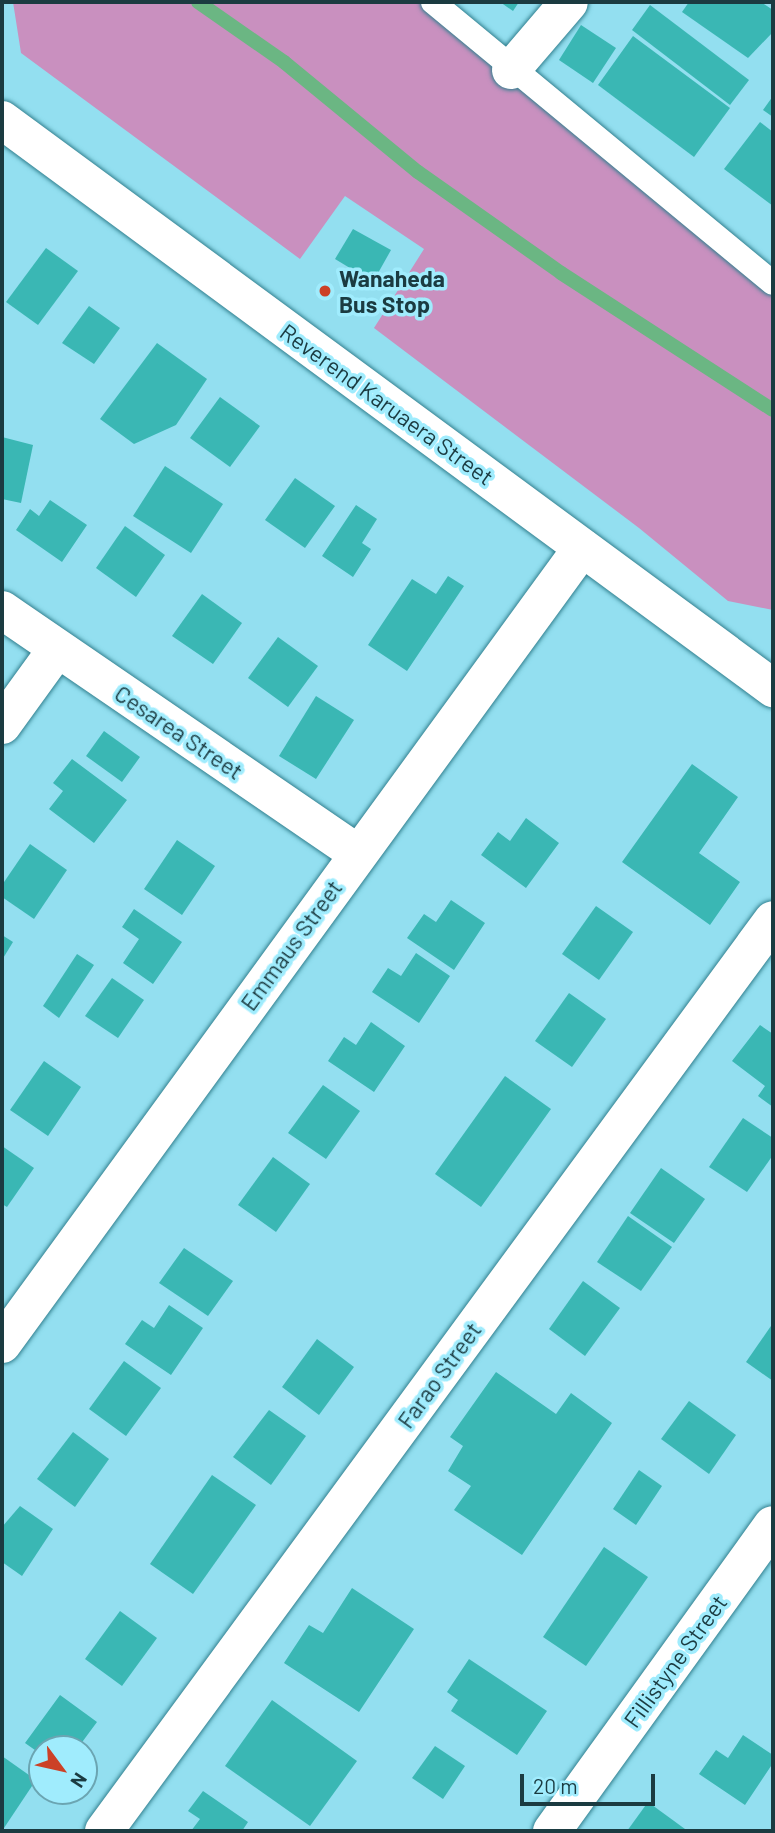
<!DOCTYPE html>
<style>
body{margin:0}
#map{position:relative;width:775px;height:1833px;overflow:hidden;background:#93dff0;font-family:Barlow,sans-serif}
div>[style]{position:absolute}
.green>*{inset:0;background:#c990bf}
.stream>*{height:14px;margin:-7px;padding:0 7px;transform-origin:7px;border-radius:7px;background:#6bb683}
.building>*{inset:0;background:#3ab7b4}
.roads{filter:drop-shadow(0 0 2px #32808f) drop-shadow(0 0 2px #32808f)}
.lane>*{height:24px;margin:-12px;padding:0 12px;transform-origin:12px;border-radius:12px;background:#fff}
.street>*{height:38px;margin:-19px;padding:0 19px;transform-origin:19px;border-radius:19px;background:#fff}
.secondary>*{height:38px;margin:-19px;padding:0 19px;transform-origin:19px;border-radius:19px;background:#fff}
.dots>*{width:19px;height:19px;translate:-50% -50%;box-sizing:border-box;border:4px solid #a0ecfd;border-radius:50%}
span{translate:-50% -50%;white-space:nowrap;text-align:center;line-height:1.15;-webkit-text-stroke:7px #a0ecfd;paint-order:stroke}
.poi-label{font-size:23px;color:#1b3b41;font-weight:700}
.left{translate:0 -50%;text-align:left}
.street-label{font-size:23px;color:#1b3b41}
.frame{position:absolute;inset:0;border:4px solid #1b3b41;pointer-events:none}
.north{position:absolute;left:28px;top:1735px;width:70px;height:70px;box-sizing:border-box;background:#a0ecfd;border:2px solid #6ba5b2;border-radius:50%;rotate:123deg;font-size:19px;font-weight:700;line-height:28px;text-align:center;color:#1b3b41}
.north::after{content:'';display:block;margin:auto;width:24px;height:32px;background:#cc4127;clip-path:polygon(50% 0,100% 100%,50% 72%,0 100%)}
.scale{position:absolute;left:520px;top:1774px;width:135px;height:32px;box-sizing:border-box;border:4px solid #1b3b41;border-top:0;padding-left:9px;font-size:21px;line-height:24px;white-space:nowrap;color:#1b3b41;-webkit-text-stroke:5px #a0ecfd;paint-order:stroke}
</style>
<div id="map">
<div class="green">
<div style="clip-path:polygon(13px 2px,422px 2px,773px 293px,773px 610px,728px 601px,639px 528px,374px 328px,424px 249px,345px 196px,300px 259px,21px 53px)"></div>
</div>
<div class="stream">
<div style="left:198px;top:2px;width:105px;rotate:34.9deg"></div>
<div style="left:284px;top:62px;width:173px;rotate:39.4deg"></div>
<div style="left:418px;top:172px;width:175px;rotate:35.2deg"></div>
<div style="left:561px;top:273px;width:252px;rotate:32.9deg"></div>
</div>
<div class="building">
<div style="clip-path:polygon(500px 2px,519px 2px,513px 11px)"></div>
<div style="clip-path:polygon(689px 2px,761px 2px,773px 10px,773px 32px,748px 58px,682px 12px)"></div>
<div style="clip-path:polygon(650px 5px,749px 80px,730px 105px,632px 30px)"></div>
<div style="clip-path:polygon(581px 25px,616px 48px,593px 83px,559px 60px)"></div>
<div style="clip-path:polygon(633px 36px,730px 108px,694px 157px,598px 85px)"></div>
<div style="clip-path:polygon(773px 96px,773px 117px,763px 110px)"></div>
<div style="clip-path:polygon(760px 122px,773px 132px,773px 206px,724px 169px)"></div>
<div style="clip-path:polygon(353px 229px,391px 250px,373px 282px,335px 259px)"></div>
<div style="clip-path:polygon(46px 248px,78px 271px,38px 325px,6px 302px)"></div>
<div style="clip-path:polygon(89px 306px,120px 328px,94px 364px,62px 343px)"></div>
<div style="clip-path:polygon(157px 343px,207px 379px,176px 425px,134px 444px,100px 419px)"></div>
<div style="clip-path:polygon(220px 397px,260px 426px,230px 467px,190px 438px)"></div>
<div style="clip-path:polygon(2px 437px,33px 445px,21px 503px,2px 499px)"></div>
<div style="clip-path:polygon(165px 466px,223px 504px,191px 553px,133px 516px)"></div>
<div style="clip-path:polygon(295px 478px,335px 506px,305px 548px,265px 520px)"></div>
<div style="clip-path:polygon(50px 500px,87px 525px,62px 562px,16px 530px,30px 509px,39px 516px)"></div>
<div style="clip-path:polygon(356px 505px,377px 519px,362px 543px,371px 549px,353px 577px,322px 556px)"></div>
<div style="clip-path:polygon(125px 526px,165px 555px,136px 597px,96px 568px)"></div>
<div style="clip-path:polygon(448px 576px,464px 586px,407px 671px,368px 645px,412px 579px,436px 594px)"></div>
<div style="clip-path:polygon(202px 594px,242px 623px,213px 664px,172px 636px)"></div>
<div style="clip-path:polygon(278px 637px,318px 666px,288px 707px,248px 678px)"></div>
<div style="clip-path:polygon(316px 696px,354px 720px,316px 779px,279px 756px)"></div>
<div style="clip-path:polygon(104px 731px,140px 757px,122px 782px,86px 756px)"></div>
<div style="clip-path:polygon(72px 759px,127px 800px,94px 843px,49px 809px,63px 791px,53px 783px)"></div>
<div style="clip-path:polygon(692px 764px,738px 797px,699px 853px,740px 882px,710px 925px,622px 862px)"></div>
<div style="clip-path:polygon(526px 818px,559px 843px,526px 888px,481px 855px,498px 832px,510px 841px)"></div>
<div style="clip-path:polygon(177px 840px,215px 866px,182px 915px,144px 889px)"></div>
<div style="clip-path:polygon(30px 844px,67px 870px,34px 919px,2px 897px,2px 885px)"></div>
<div style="clip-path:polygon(451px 900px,485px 923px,454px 970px,407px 938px,424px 914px,436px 922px)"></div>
<div style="clip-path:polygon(596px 906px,633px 932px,599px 980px,562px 954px)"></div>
<div style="clip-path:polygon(134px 909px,182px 942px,153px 984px,123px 963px,139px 939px,122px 927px)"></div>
<div style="clip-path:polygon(2px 935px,13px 942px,2px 960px)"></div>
<div style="clip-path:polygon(416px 953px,450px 976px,419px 1023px,372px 992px,388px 968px,401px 976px)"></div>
<div style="clip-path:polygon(77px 954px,94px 965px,59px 1018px,43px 1006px)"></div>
<div style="clip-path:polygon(112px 978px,144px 1000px,118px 1038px,85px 1016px)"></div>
<div style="clip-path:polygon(569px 993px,606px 1019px,572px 1067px,535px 1041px)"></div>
<div style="clip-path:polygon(371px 1022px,405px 1046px,374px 1092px,328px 1061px,344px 1037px,356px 1045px)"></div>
<div style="clip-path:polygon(760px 1025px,773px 1034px,773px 1107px,758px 1096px,765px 1086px,732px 1061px)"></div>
<div style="clip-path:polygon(44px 1061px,81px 1087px,48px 1136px,10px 1110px)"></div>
<div style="clip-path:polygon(505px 1076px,551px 1109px,481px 1207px,435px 1174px)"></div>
<div style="clip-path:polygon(323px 1085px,360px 1111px,326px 1159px,288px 1133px)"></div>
<div style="clip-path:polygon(743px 1118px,773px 1138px,773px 1155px,747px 1192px,709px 1167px)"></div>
<div style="clip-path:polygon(2px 1146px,34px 1168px,7px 1207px,2px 1204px)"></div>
<div style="clip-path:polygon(273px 1157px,310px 1184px,276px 1232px,238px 1205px)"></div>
<div style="clip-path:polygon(661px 1168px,705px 1199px,674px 1243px,630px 1213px)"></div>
<div style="clip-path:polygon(628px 1216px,672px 1247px,641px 1291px,597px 1262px)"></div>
<div style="clip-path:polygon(184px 1248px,233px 1281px,208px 1316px,159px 1283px)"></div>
<div style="clip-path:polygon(583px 1281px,620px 1308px,585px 1356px,549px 1329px)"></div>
<div style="clip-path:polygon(169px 1305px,203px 1328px,171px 1375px,125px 1344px,142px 1320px,154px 1328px)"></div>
<div style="clip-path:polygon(773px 1323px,773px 1381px,746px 1362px)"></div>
<div style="clip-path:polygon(317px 1339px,354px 1367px,319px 1415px,282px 1387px)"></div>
<div style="clip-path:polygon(124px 1361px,161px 1388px,126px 1436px,89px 1409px)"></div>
<div style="clip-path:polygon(496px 1372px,556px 1414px,571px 1393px,612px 1423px,522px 1555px,454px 1510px,471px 1486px,448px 1471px,463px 1446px,450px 1437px)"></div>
<div style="clip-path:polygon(689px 1401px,736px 1435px,709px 1474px,661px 1439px)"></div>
<div style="clip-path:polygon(269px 1410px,306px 1436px,271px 1485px,233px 1457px)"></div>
<div style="clip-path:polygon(73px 1432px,109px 1459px,75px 1507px,37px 1479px)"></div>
<div style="clip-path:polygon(639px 1470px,662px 1486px,636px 1525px,613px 1509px)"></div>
<div style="clip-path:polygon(212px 1475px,256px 1505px,193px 1594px,150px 1564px)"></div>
<div style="clip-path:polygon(20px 1506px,53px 1529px,22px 1576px,2px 1562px,2px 1527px)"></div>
<div style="clip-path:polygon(604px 1547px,648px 1577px,586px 1666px,543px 1637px)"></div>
<div style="clip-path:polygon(352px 1588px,414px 1629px,359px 1712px,284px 1663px,309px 1625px,323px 1633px)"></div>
<div style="clip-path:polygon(120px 1611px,157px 1638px,122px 1686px,85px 1659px)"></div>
<div style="clip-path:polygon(469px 1659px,547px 1711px,517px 1755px,451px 1711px,458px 1700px,447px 1692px)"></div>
<div style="clip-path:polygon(60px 1695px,97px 1722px,77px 1749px,42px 1749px,42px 1755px,25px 1743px)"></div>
<div style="clip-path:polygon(272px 1700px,357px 1761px,310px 1826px,225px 1766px)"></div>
<div style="clip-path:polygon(743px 1735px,773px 1755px,773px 1763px,745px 1805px,699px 1774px,716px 1750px,728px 1758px)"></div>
<div style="clip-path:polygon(435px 1746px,465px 1766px,443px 1799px,412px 1778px)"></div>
<div style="clip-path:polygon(2px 1756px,36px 1780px,2px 1831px)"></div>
<div style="clip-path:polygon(203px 1791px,248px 1822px,242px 1831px,191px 1831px,200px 1819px,188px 1811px)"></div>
<div style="clip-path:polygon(648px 1802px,685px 1829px,683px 1831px,627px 1831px)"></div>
</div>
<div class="roads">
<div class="lane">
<div style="left:433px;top:2px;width:441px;rotate:39.6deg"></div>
</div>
<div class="street">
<div style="left:511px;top:70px;width:89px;rotate:-49.5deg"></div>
<div style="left:2px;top:610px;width:430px;rotate:34.4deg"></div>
<div style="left:2px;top:725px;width:94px;rotate:-54.1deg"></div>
<div style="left:2px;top:1344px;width:985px;rotate:-53.92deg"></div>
<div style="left:104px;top:1831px;width:1130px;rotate:-53.71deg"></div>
<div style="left:552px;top:1831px;width:377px;rotate:-54.2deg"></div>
</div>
<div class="secondary">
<div style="left:2px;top:120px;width:958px;rotate:36.38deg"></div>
</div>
</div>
<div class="dots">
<div style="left:325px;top:291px;background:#cc4127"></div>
</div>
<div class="poi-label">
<span class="left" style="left:339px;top:291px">Wanaheda<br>Bus Stop</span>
</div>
<div class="street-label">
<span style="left:387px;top:404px;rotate:36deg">Reverend Karuaera Street</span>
<span style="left:179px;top:732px;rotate:34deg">Cesarea Street</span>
<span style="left:291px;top:945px;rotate:-54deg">Emmaus Street</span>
<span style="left:439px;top:1375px;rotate:-54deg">Farao Street</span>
<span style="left:675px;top:1661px;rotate:-54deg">Fillistyne Street</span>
</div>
<div class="frame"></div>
<div class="north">N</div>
<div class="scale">20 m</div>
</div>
